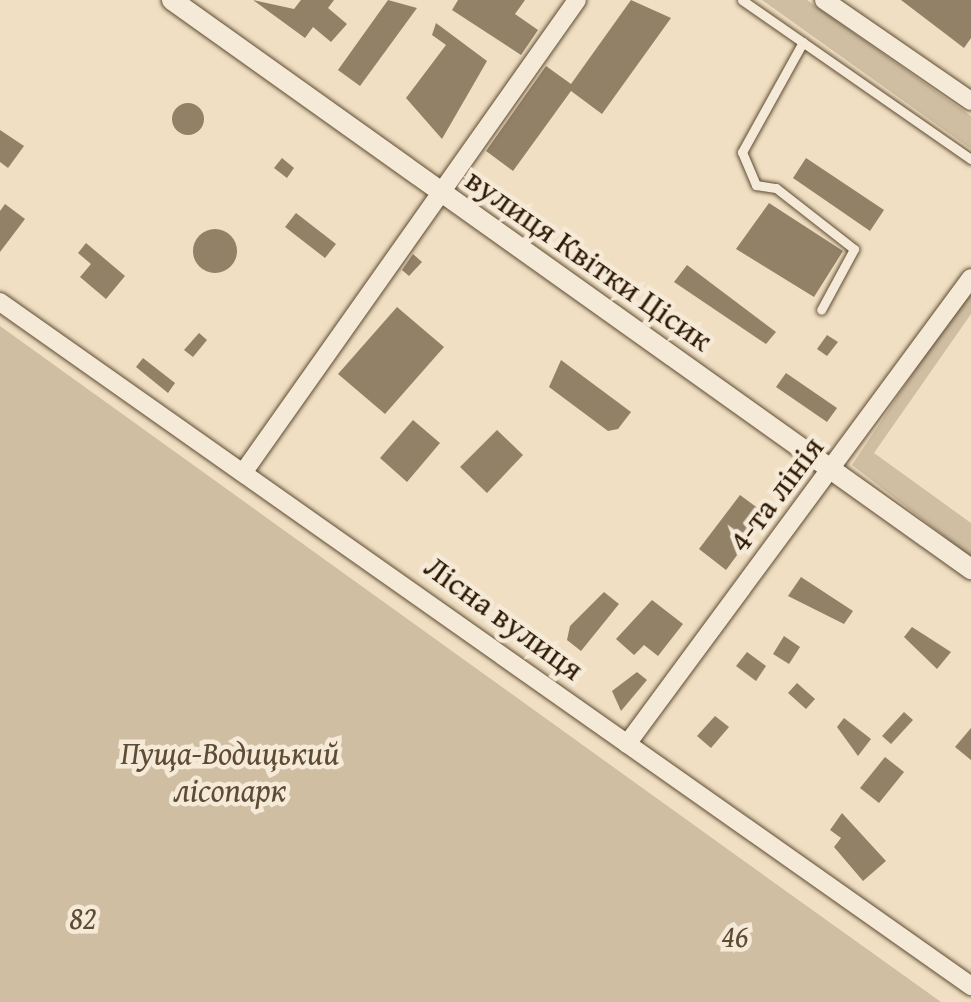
<!DOCTYPE html>
<meta charset="utf-8">
<style>
body{margin:0}
#map{position:relative;width:971px;height:1002px;overflow:hidden;background:#f0dfc2;font-family:"Gentium Book Plus",serif}
div>[style]{position:absolute}
.green>*{inset:0;background:#cfbea2}
.building>*{inset:0;background:#928067}
.round{border-radius:50%}
.roads{filter:drop-shadow(0 0 2px #5e4b34) drop-shadow(0 0 2px #5e4b34)}
.service>*{height:9px;margin:-4.5px;padding:0 4.5px;transform-origin:4.5px;border-radius:4.5px;background:#f5ead7}
.minor>*{height:18px;margin:-9px;padding:0 9px;transform-origin:9px;border-radius:9px;background:#f5ead7}
.tertiary>*{height:20px;margin:-10px;padding:0 10px;transform-origin:10px;border-radius:10px;background:#f5ead7}
span{translate:-50% -50%;white-space:nowrap;text-align:center;line-height:1.15;-webkit-text-stroke:9px #f5ead7;paint-order:stroke}
.street-label{font-size:32px;color:#2d1a05}
.park-label{font-size:32px;color:#5e4b34;font-style:italic}
</style>
<div id="map">
<div class="green">
<div style="clip-path:polygon(762px 0,807px 0,971px 116px,971px 149px)"></div>
<div style="clip-path:polygon(971px 286px,971px 314px,874px 453px,971px 523px,971px 557px,852px 465px)"></div>
<div style="clip-path:polygon(0 326px,744px 861px,941px 1002px,0 1002px)"></div>
</div>
<div class="building">
<div style="clip-path:polygon(253px 0,294px 9px,301px 0,334px 0,328px 8px,347px 24px,331px 42px,313px 27px,305px 38px)"></div>
<div style="clip-path:polygon(388px 0,417px 8px,360px 86px,338px 70px)"></div>
<div style="clip-path:polygon(458px 0,525px 0,515px 14px,538px 30px,521px 55px,452px 10px)"></div>
<div style="clip-path:polygon(631px 0,671px 18px,602px 114px,571px 91px,513px 171px,486px 151px,546px 66px,571px 84px)"></div>
<div style="clip-path:polygon(901px 0,971px 0,971px 38px,964px 48px)"></div>
<div style="clip-path:polygon(436px 23px,487px 61px,442px 139px,406px 98px,446px 45px,432px 35px)"></div>
<div class="round" style="left:172px;top:103px;width:32px;height:32px"></div>
<div style="clip-path:polygon(0 130px,24px 146px,8px 168px,0 162px)"></div>
<div style="clip-path:polygon(282px 158px,294px 168px,287px 178px,274px 168px)"></div>
<div style="clip-path:polygon(806px 158px,884px 210px,870px 231px,793px 178px)"></div>
<div style="clip-path:polygon(769px 203px,843px 251px,814px 297px,736px 249px)"></div>
<div style="clip-path:polygon(5px 204px,25px 219px,0 252px,0 211px)"></div>
<div style="clip-path:polygon(296px 213px,336px 244px,325px 258px,285px 227px)"></div>
<div class="round" style="left:193px;top:229px;width:44px;height:44px"></div>
<div style="clip-path:polygon(86px 243px,125px 276px,106px 299px,80px 277px,91px 264px,78px 253px)"></div>
<div style="clip-path:polygon(413px 254px,422px 262px,409px 276px,402px 270px)"></div>
<div style="clip-path:polygon(687px 265px,776px 332px,766px 344px,674px 282px)"></div>
<div style="clip-path:polygon(397px 307px,444px 347px,385px 414px,338px 374px)"></div>
<div style="clip-path:polygon(199px 333px,207px 340px,193px 357px,184px 350px)"></div>
<div style="clip-path:polygon(827px 335px,838px 342px,827px 356px,817px 349px)"></div>
<div style="clip-path:polygon(143px 358px,175px 383px,168px 393px,136px 367px)"></div>
<div style="clip-path:polygon(561px 360px,631px 412px,618px 429px,608px 431px,549px 387px)"></div>
<div style="clip-path:polygon(786px 373px,837px 408px,827px 422px,776px 387px)"></div>
<div style="clip-path:polygon(413px 420px,440px 443px,407px 482px,380px 458px)"></div>
<div style="clip-path:polygon(497px 430px,523px 455px,487px 493px,460px 467px)"></div>
<div style="clip-path:polygon(740px 495px,767px 515px,726px 570px,699px 549px)"></div>
<div style="clip-path:polygon(801px 577px,853px 611px,844px 624px,788px 596px)"></div>
<div style="clip-path:polygon(604px 592px,619px 604px,581px 651px,567px 640px,570px 626px)"></div>
<div style="clip-path:polygon(652px 600px,683px 624px,658px 656px,644px 645px,634px 655px,616px 639px)"></div>
<div style="clip-path:polygon(912px 627px,951px 652px,937px 669px,904px 637px)"></div>
<div style="clip-path:polygon(784px 636px,800px 647px,789px 664px,773px 654px)"></div>
<div style="clip-path:polygon(747px 652px,766px 666px,756px 681px,736px 666px)"></div>
<div style="clip-path:polygon(637px 672px,647px 680px,621px 711px,612px 691px)"></div>
<div style="clip-path:polygon(797px 683px,815px 699px,806px 709px,788px 693px)"></div>
<div style="clip-path:polygon(904px 712px,913px 720px,891px 744px,882px 736px)"></div>
<div style="clip-path:polygon(715px 716px,729px 727px,711px 748px,697px 736px)"></div>
<div style="clip-path:polygon(844px 718px,871px 739px,858px 756px,837px 727px)"></div>
<div style="clip-path:polygon(971px 728px,971px 760px,955px 747px)"></div>
<div style="clip-path:polygon(885px 757px,904px 772px,879px 803px,860px 788px)"></div>
<div style="clip-path:polygon(842px 813px,886px 861px,863px 881px,834px 847px,841px 838px,830px 830px)"></div>
</div>
<div class="roads">
<div class="service">
<div style="left:742px;top:0;width:279px;rotate:34.8deg"></div>
<div style="left:803px;top:42px;width:126px;rotate:119deg"></div>
<div style="left:742px;top:152px;width:36px;rotate:67deg"></div>
<div style="left:756px;top:185px;width:20px;rotate:9deg"></div>
<div style="left:776px;top:188px;width:99px;rotate:38deg"></div>
<div style="left:854px;top:249px;width:69px;rotate:118.4deg"></div>
</div>
<div class="minor">
<div style="left:824px;top:0;width:178px;rotate:34.5deg"></div>
<div style="left:0;top:302px;width:1188px;rotate:35.16deg"></div>
<div style="left:245px;top:470px;width:575px;rotate:-54.76deg"></div>
<div style="left:627px;top:744px;width:579px;rotate:-53.57deg"></div>
</div>
<div class="tertiary">
<div style="left:172px;top:0;width:981px;rotate:35.46deg"></div>
</div>
</div>
<div class="street-label">
<span style="left:589px;top:260px;rotate:35deg">вулиця Квітки Цісик</span>
<span style="left:776px;top:494px;rotate:-53deg">4-та лінія</span>
<span style="left:504px;top:618px;rotate:36deg">Лісна вулиця</span>
</div>
<div class="park-label">
<span style="left:230px;top:772px">Пуща-Водицький<br>лісопарк</span>
<span style="left:83px;top:918px">82</span>
<span style="left:735px;top:936px">46</span>
</div>
</div>
